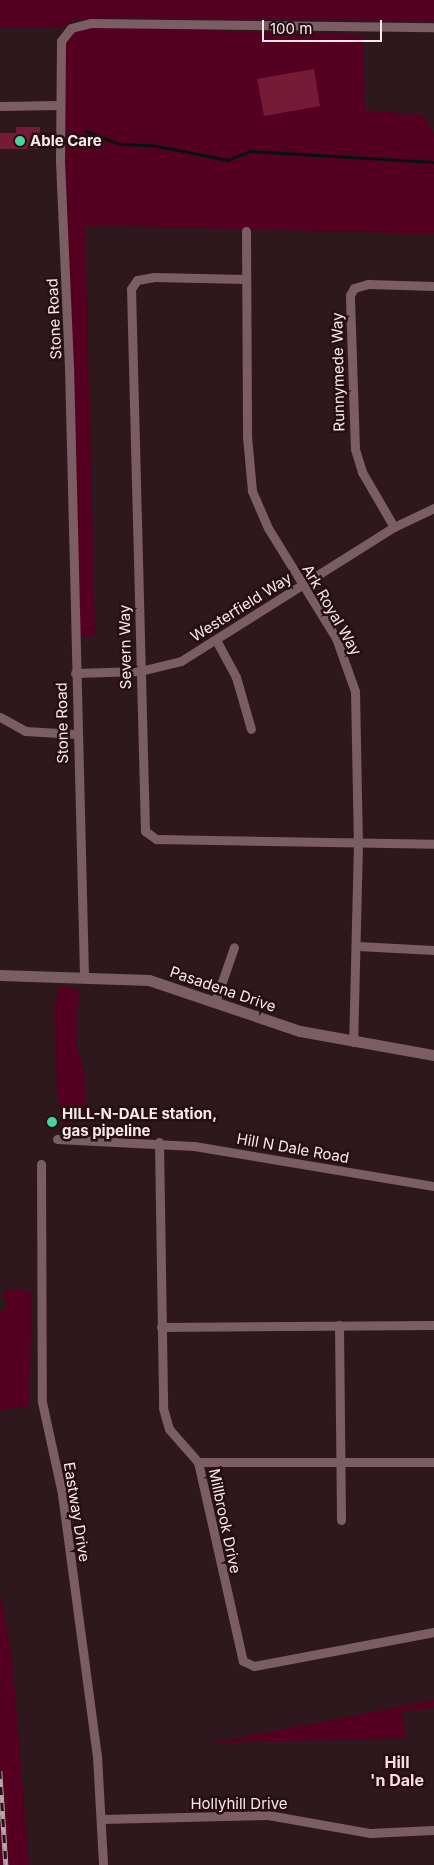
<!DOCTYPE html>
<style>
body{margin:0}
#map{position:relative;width:434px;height:1865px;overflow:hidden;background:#2f181d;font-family:Inter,sans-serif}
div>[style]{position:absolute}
.green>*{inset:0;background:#560021}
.stream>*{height:2.5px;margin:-1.25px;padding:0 1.25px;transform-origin:1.25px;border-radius:1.25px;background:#06140d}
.building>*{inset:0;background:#761b37}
.minor>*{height:9px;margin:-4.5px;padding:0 4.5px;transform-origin:4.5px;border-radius:4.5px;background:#7a5e63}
.tertiary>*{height:11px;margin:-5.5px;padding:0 5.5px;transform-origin:5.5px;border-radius:5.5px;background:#7a5e63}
.rail>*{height:4.5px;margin-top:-2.25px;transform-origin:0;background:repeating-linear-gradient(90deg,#250f14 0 8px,#b9a7aa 0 16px);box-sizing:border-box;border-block:1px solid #b9a7aa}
.dots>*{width:14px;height:14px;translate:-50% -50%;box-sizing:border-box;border:2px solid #250f14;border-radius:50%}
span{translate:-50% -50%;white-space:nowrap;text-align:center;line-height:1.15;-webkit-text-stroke:5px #250f14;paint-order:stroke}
.poi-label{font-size:15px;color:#f9e9eb;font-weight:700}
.left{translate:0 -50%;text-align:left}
.street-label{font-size:15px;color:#f9e9eb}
.neighbourhood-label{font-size:16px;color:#fcdbe0;font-weight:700}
.scale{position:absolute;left:262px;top:20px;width:120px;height:22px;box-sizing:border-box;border:2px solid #f9e9eb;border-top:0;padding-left:6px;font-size:15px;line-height:18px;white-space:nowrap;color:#f9e9eb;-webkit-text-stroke:4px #250f14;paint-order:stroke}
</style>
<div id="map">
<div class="green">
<div style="clip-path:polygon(0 0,434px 0,434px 21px,116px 18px,74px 20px,59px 28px,0 27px)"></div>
<div style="clip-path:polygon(76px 26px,363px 35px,365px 110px,424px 115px,434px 133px,434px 234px,85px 225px,95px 635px,74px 637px,63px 225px,64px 35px)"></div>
<div style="clip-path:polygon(58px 986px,79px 990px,76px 1045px,84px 1071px,86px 1111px,81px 1120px,67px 1123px,62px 1123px,57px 1087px,54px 1013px)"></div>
<div style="clip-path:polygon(18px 1289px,32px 1293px,29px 1406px,0 1410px,0 1311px,7px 1309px,3px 1291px)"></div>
<div style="clip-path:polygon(0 1594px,12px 1658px,29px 1865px,0 1865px)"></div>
<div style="clip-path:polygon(434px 1700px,434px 1708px,401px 1711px,406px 1738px,213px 1743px)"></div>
</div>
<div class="stream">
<div style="left:86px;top:131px;width:36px;rotate:21deg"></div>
<div style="left:120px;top:144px;width:32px;rotate:2deg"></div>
<div style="left:152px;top:145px;width:77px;rotate:11.2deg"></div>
<div style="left:228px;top:160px;width:24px;rotate:-22deg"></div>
<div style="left:250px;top:151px;width:184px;rotate:3.4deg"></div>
</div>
<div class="building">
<div style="clip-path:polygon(314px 69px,320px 106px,264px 116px,257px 79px)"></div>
<div style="clip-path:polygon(16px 127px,40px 127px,40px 149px,0 149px,0 133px,16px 133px)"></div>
</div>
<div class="minor">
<div style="left:0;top:106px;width:59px;rotate:-1deg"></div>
<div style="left:246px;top:231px;width:205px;rotate:89.7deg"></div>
<div style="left:247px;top:436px;width:55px;rotate:84.8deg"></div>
<div style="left:252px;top:491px;width:40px;rotate:66.6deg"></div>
<div style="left:268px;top:528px;width:129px;rotate:58.3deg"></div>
<div style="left:336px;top:638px;width:56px;rotate:70.3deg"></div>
<div style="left:355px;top:691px;width:152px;rotate:88.9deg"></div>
<div style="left:358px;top:843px;width:199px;rotate:91.4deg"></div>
<div style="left:245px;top:279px;width:91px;rotate:-178.7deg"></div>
<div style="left:154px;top:277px;width:17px;rotate:170deg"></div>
<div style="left:137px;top:280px;width:11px;rotate:124deg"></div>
<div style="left:131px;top:289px;width:542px;rotate:88.52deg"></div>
<div style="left:145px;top:831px;width:14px;rotate:36deg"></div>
<div style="left:156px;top:839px;width:278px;rotate:1deg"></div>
<div style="left:394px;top:527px;width:64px;rotate:-120.2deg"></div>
<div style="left:362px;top:472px;width:24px;rotate:-107deg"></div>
<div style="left:355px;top:449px;width:154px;rotate:-91.9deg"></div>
<div style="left:350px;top:295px;width:8px;rotate:-60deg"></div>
<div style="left:354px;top:288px;width:15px;rotate:-16deg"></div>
<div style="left:368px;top:284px;width:66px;rotate:1.7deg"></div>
<div style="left:216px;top:640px;width:42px;rotate:61.6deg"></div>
<div style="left:236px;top:677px;width:54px;rotate:73.9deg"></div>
<div style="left:75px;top:673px;width:65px;rotate:-1.8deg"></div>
<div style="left:140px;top:671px;width:42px;rotate:-13.7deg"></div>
<div style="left:181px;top:661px;width:252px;rotate:-32.2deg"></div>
<div style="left:394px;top:527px;width:44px;rotate:-25.4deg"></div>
<div style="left:0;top:717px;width:29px;rotate:29deg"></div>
<div style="left:25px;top:731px;width:51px;rotate:3.4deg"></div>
<div style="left:357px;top:946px;width:77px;rotate:3deg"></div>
<div style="left:84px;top:975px;width:608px;rotate:-91.41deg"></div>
<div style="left:69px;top:367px;width:207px;rotate:-92.5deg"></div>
<div style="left:60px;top:160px;width:119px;rotate:-89.5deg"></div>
<div style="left:61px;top:41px;width:16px;rotate:-52deg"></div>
<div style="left:71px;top:28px;width:21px;rotate:-14deg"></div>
<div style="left:91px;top:23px;width:343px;rotate:0.7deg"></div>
<div style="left:215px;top:1002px;width:58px;rotate:-70.9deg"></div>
<div style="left:57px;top:1139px;width:137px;rotate:2.9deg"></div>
<div style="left:194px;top:1146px;width:243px;rotate:9.5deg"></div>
<div style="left:159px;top:1142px;width:266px;rotate:89.1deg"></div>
<div style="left:163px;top:1408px;width:22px;rotate:74deg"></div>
<div style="left:169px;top:1429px;width:44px;rotate:48.7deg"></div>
<div style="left:198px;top:1462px;width:204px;rotate:77.3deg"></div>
<div style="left:243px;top:1661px;width:12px;rotate:24deg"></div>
<div style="left:254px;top:1666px;width:183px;rotate:-10.7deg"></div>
<div style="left:41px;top:1164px;width:238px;rotate:89.8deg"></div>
<div style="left:42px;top:1402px;width:94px;rotate:77.7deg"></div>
<div style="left:62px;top:1494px;width:264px;rotate:82.4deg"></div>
<div style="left:97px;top:1756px;width:109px;rotate:86.8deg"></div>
<div style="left:339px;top:1325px;width:195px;rotate:89.4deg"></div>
<div style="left:161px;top:1327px;width:273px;rotate:-0.4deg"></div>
<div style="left:198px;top:1462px;width:236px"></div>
<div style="left:102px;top:1819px;width:166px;rotate:-1.4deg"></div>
<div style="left:268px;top:1815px;width:104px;rotate:10deg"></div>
<div style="left:370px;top:1833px;width:64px;rotate:-2.7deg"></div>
</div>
<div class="tertiary">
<div style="left:0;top:975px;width:149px;rotate:1.9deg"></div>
<div style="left:149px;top:980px;width:159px;rotate:18.7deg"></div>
<div style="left:300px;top:1031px;width:136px;rotate:10.2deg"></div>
</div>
<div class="rail">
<div style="left:0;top:1771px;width:94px;rotate:86.3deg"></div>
</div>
<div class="dots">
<div style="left:20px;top:141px;background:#4ad49c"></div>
<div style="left:52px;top:1122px;background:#4ad49c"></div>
</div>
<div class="poi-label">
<span class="left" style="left:30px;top:141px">Able Care</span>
<span class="left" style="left:62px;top:1122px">HILL-N-DALE station,<br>gas pipeline</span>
</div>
<div class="street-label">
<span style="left:54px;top:319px;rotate:-93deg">Stone Road</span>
<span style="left:338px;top:372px;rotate:-91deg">Runnymede Way</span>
<span style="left:241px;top:607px;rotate:-32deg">Westerfield Way</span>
<span style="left:332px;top:610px;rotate:60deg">Ark Royal Way</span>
<span style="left:125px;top:647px;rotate:-91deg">Severn Way</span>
<span style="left:62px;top:723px;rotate:-91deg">Stone Road</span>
<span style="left:223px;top:989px;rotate:19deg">Pasadena Drive</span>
<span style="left:293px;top:1148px;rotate:10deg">Hill N Dale Road</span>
<span style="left:77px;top:1512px;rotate:81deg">Eastway Drive</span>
<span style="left:225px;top:1521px;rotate:78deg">Millbrook Drive</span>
<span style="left:239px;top:1804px">Hollyhill Drive</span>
</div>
<div class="neighbourhood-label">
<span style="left:397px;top:1771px">Hill<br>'n Dale</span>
</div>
<div class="scale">100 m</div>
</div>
